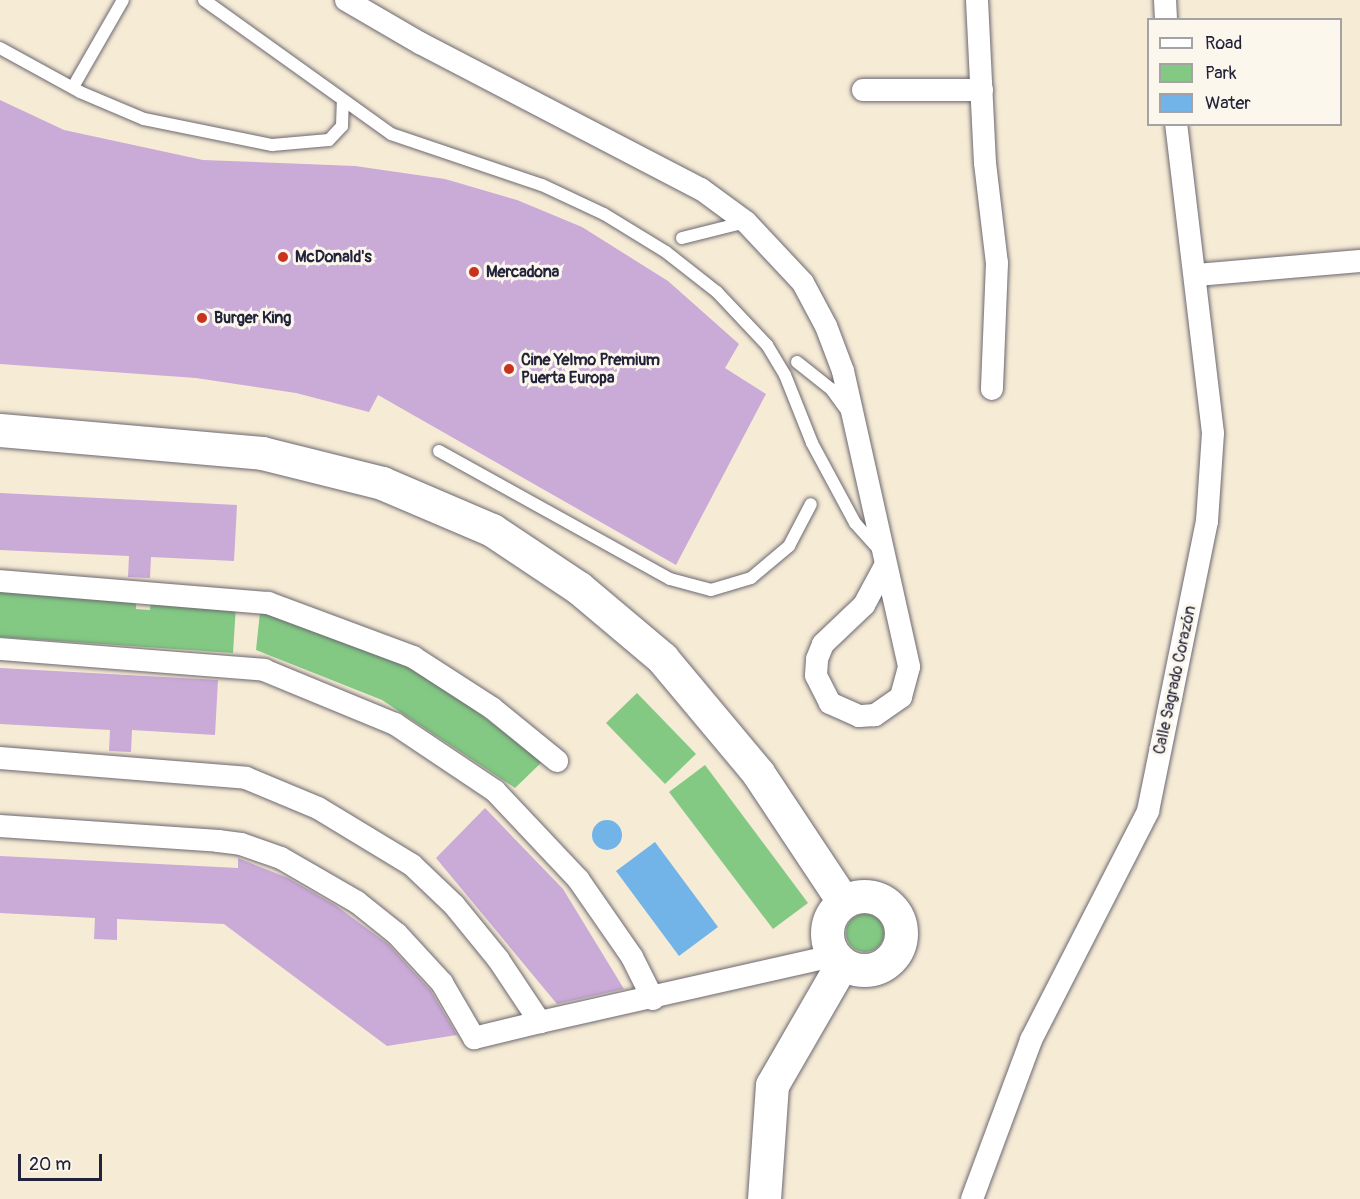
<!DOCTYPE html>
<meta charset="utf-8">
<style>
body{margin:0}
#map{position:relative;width:1360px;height:1199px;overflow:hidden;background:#f6ebd5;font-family:Pangolin,sans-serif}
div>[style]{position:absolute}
.green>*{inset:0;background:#83c984}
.round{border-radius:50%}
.water>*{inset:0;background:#72b4e7}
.building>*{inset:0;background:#caaad7}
.roads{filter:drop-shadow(0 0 2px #6c6871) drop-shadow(0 0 2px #6c6871)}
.lane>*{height:12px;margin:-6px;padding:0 6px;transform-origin:6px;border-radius:6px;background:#fff}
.street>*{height:22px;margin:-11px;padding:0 11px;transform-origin:11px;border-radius:11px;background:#fff}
.secondary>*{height:33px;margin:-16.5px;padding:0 16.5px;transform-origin:16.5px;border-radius:16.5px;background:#fff}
.secondary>.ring{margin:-16.5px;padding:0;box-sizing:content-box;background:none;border:33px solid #fff;border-radius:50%}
.dots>*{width:16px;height:16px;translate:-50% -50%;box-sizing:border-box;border:3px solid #fbf7ec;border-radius:50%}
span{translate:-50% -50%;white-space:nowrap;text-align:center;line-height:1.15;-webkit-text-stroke:6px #fbf7ec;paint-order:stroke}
.poi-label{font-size:16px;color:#22223b;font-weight:700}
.left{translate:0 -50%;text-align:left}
.street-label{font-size:16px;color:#22223b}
.legend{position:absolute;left:1147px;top:18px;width:195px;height:108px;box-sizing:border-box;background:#fbf7ec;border:2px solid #a4a2a5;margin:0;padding:8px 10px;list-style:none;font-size:18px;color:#22223b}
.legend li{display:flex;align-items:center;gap:12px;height:30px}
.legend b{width:30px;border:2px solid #a4a2a5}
.scale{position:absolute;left:18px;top:1154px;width:84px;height:27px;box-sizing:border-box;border:3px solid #22223b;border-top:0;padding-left:8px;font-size:18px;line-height:21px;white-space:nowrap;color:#22223b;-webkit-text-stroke:4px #fbf7ec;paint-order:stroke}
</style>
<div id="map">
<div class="green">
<div style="clip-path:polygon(0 589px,136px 599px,136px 609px,150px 610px,151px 599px,236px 605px,233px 653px,0 637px)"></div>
<div style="clip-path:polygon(260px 612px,406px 659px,543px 761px,515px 788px,382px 700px,256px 650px)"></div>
<div style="clip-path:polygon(637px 693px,696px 754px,665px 784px,606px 723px)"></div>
<div style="clip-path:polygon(705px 765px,808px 903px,773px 929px,669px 792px)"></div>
<div class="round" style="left:846px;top:914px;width:38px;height:38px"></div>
</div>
<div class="water">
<div class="round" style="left:592px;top:820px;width:30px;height:30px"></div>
<div style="clip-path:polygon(655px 842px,718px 927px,679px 956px,616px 871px)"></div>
</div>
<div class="building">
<div style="clip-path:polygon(0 100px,64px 130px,203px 160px,355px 166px,445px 179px,517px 200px,582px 227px,668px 281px,739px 344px,725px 368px,766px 394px,676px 565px,378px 395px,369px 412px,296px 393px,196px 378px,0 364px)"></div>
<div style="clip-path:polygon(0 493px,237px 505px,234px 561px,151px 557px,150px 578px,128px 577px,129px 556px,0 550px)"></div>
<div style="clip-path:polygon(0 668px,218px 680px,215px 735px,132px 730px,131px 752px,109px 751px,110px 730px,0 724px)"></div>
<div style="clip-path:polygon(485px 808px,563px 889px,624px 989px,557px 1004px,436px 858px)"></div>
<div style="clip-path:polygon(0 856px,238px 868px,238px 858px,288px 878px,335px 905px,388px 944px,431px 991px,457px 1035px,387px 1046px,224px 924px,117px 919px,117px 940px,94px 939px,95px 918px,0 913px)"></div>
</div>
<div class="roads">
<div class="lane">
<div style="left:204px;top:0;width:230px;rotate:35.6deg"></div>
<div style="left:391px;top:134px;width:159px;rotate:18.7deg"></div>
<div style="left:542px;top:185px;width:68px;rotate:25.1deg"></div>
<div style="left:604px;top:214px;width:73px;rotate:31.5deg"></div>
<div style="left:666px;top:252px;width:65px;rotate:38.1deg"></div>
<div style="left:717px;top:292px;width:73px;rotate:46.7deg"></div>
<div style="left:767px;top:345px;width:35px;rotate:59deg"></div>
<div style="left:785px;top:375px;width:73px;rotate:68.3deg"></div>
<div style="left:812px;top:443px;width:91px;rotate:61.7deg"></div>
<div style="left:855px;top:523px;width:38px;rotate:48deg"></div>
<div style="left:0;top:48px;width:91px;rotate:28.8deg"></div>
<div style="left:80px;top:92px;width:69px;rotate:22.9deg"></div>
<div style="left:144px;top:119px;width:131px;rotate:11.5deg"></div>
<div style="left:272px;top:145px;width:57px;rotate:-5deg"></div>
<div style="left:329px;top:140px;width:19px;rotate:-47deg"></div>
<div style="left:342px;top:126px;width:23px;rotate:-88deg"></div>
<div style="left:73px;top:87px;width:100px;rotate:-60.1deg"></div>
<div style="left:682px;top:238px;width:66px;rotate:-14deg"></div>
<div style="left:797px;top:362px;width:43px;rotate:38.5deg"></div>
<div style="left:831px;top:389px;width:27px;rotate:54deg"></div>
<div style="left:439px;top:451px;width:264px;rotate:29deg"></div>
<div style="left:670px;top:579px;width:42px;rotate:15deg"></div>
<div style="left:711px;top:590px;width:42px;rotate:-16.7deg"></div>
<div style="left:751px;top:578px;width:50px;rotate:-40.1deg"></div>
<div style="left:789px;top:546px;width:47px;rotate:-62.4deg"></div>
</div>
<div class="street">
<div style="left:346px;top:0;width:86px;rotate:30.2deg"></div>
<div style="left:420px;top:43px;width:317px;rotate:27.5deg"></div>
<div style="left:701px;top:189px;width:56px;rotate:36.3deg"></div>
<div style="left:746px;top:222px;width:83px;rotate:46.9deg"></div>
<div style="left:803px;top:283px;width:49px;rotate:61.9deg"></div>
<div style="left:826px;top:326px;width:48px;rotate:69.3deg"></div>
<div style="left:843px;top:371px;width:303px;rotate:77.4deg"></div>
<div style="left:909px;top:667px;width:31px;rotate:105deg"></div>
<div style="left:901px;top:697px;width:32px;rotate:145deg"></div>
<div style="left:875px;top:715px;width:16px;rotate:176deg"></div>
<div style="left:859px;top:716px;width:32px;rotate:-156deg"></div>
<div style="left:830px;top:703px;width:31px;rotate:-117deg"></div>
<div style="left:816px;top:675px;width:16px;rotate:-86deg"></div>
<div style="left:817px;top:659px;width:16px;rotate:-68deg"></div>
<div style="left:823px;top:644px;width:57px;rotate:-43.6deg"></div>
<div style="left:864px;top:605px;width:44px;rotate:-61.7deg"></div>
<div style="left:977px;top:0;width:163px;rotate:87.2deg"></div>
<div style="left:985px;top:163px;width:101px;rotate:83.2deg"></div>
<div style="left:997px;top:263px;width:126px;rotate:92.3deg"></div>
<div style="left:1165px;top:0;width:20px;rotate:87deg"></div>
<div style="left:863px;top:90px;width:119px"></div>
<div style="left:1196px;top:275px;width:165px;rotate:-4.9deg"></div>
<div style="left:0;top:581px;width:269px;rotate:4.7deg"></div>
<div style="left:268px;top:603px;width:155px;rotate:20.4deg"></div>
<div style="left:413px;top:657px;width:94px;rotate:32.8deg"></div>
<div style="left:492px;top:708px;width:84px;rotate:39.2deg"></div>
<div style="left:0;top:649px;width:265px;rotate:4.5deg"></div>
<div style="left:264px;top:670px;width:142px;rotate:22.4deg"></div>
<div style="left:395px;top:724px;width:120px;rotate:33.8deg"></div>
<div style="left:495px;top:791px;width:121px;rotate:46.7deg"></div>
<div style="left:578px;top:879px;width:95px;rotate:55.3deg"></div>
<div style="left:632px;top:957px;width:47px;rotate:63.4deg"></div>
<div style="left:0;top:758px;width:247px;rotate:4.6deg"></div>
<div style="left:246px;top:778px;width:78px;rotate:22.6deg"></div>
<div style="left:318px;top:808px;width:110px;rotate:31.2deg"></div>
<div style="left:412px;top:865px;width:58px;rotate:43.6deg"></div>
<div style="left:454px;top:905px;width:70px;rotate:50.8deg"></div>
<div style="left:498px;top:959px;width:76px;rotate:56.3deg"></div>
<div style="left:540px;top:1022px;width:300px;rotate:-12.7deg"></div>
<div style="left:0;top:826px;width:219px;rotate:3.9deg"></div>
<div style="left:218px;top:841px;width:23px;rotate:7deg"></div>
<div style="left:241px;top:844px;width:42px;rotate:19.3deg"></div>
<div style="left:281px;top:858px;width:88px;rotate:30.1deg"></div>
<div style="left:357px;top:902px;width:51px;rotate:38.7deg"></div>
<div style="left:397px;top:934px;width:67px;rotate:47.4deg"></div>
<div style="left:442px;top:983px;width:64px;rotate:59.8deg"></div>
<div style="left:474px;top:1038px;width:68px;rotate:-13.6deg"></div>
<div style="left:972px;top:1199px;width:170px;rotate:-69.6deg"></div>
<div style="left:1031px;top:1040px;width:257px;rotate:-62.9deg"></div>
<div style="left:1148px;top:811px;width:296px;rotate:-78.5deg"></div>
<div style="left:1207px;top:521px;width:88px;rotate:-86.1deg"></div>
<div style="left:1213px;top:433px;width:311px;rotate:-96.8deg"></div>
</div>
<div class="secondary">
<div style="left:0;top:430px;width:263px;rotate:5deg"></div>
<div style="left:262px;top:453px;width:124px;rotate:14deg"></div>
<div style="left:382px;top:483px;width:120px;rotate:23.1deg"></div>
<div style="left:492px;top:530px;width:105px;rotate:33.7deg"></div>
<div style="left:579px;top:588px;width:109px;rotate:40.1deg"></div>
<div style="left:662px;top:658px;width:150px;rotate:50.1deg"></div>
<div style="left:758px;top:773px;width:154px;rotate:56.4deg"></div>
<div class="ring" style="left:827px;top:896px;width:41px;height:41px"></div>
<div style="left:764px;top:1199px;width:114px;rotate:-86deg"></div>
<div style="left:772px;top:1085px;width:140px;rotate:-60deg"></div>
</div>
</div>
<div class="dots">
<div style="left:283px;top:257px;background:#c8321e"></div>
<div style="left:474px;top:272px;background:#c8321e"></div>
<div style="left:202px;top:318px;background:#c8321e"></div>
<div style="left:509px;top:369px;background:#c8321e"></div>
</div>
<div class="poi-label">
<span class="left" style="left:295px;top:257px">McDonald's</span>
<span class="left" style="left:486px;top:272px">Mercadona</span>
<span class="left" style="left:214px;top:318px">Burger King</span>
<span class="left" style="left:521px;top:369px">Cine Yelmo Premium<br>Puerta Europa</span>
</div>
<div class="street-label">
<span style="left:1175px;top:680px;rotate:-78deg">Calle Sagrado Corazón</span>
</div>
<ul class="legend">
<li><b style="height:8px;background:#fff"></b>Road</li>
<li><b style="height:16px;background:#83c984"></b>Park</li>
<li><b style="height:16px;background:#72b4e7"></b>Water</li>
</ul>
<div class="scale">20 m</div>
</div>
